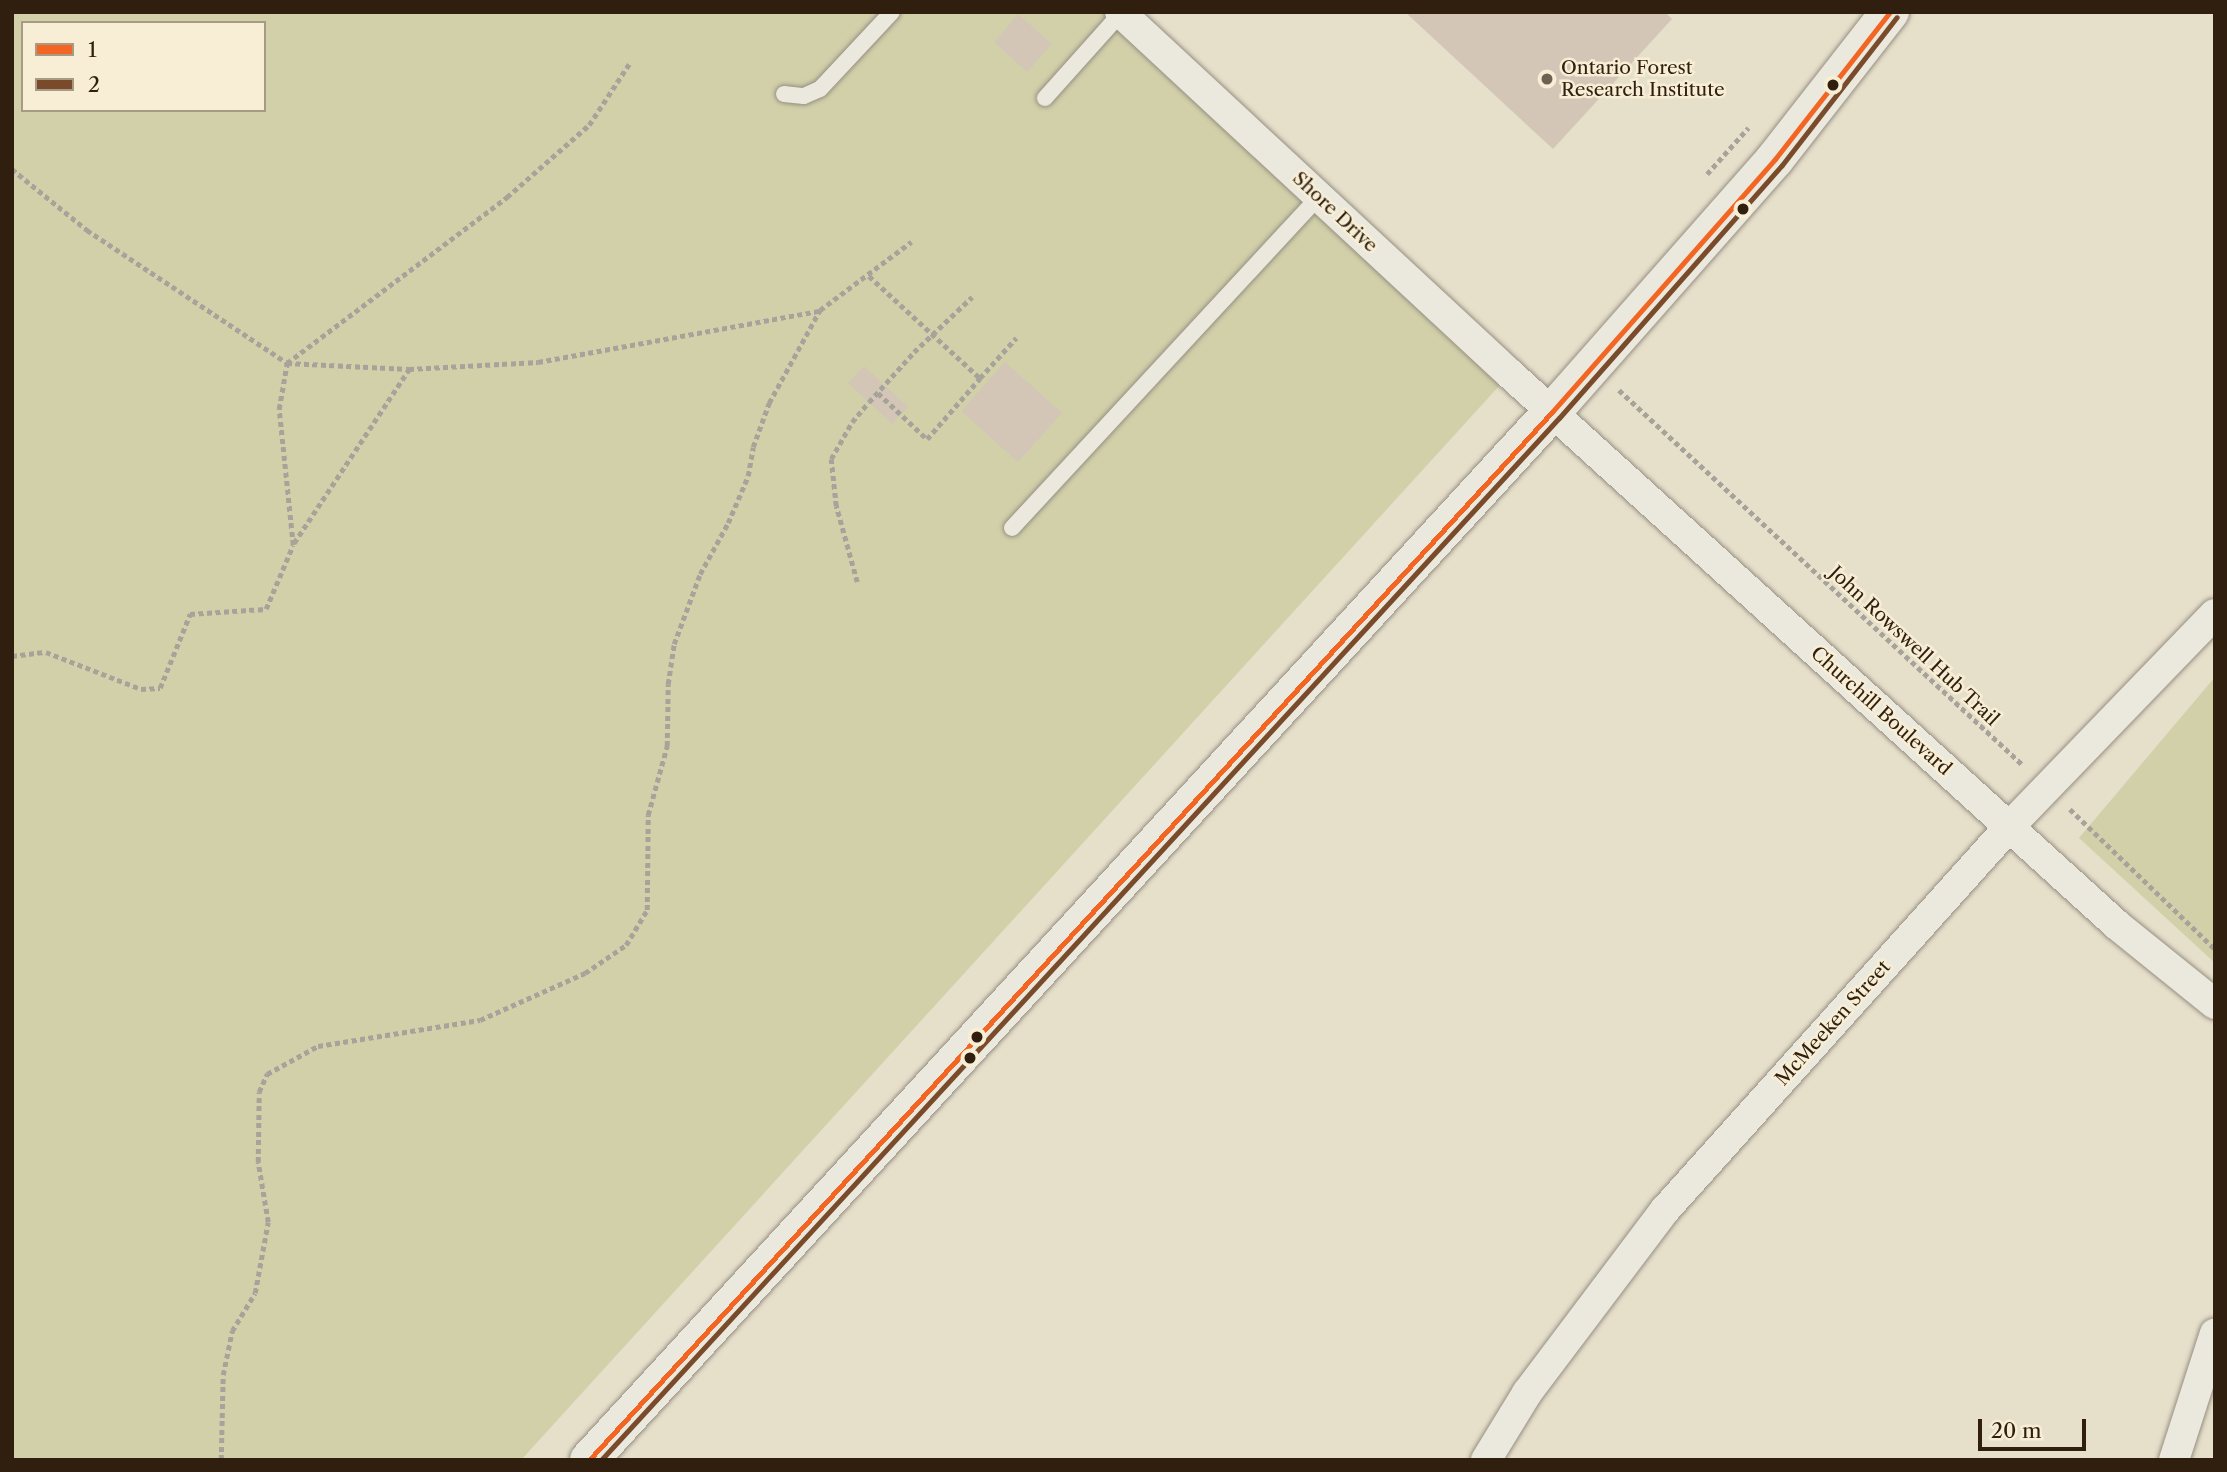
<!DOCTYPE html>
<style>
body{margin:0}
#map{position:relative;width:2227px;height:1472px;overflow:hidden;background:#e6dfca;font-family:"Libre Caslon Text",serif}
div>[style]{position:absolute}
.green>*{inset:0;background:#d1d0a9}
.building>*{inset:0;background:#d3c6b7}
.path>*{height:4.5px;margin-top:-2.25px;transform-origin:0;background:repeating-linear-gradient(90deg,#a7a39a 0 5px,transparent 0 8.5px)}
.roads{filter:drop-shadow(0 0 2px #968f82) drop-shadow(0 0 2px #968f82)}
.service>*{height:16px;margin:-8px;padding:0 8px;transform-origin:8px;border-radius:8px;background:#ebe8dd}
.minor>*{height:30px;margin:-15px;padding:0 15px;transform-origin:15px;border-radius:15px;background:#ebe8dd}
.secondary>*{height:38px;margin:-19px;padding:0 19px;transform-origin:19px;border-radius:19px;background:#ebe8dd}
.bus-1>*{height:5px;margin:-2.5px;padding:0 2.5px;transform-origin:2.5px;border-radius:2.5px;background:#f26522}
.bus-2>*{height:5px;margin:-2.5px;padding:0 2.5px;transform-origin:2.5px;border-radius:2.5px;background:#7a4b2a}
.dots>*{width:19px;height:19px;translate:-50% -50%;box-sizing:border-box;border:4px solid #f7eed5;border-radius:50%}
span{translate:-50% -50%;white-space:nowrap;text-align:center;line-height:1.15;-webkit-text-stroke:5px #f7eed5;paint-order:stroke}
.poi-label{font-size:19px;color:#301f0f}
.left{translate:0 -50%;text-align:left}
.street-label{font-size:19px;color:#301f0f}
.frame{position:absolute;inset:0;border:14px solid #301f0f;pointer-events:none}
.legend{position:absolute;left:21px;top:21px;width:245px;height:91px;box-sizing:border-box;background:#f7eed5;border:2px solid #a79b86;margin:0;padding:9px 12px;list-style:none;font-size:21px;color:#301f0f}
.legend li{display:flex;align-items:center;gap:14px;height:35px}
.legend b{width:35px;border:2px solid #a79b86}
.scale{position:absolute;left:1978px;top:1419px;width:108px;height:32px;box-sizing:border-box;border:4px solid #301f0f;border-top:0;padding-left:9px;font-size:21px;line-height:24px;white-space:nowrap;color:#301f0f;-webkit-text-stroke:5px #f7eed5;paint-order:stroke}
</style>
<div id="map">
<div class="green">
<div style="clip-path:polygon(evenodd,12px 12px,1120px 12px,1510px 374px,521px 1460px,12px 1460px,12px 12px,23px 23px,264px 23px,264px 110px,23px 110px,23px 23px)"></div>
<div style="clip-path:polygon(2215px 677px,2215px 963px,2079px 838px)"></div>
</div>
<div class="building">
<div style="clip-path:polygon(1405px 12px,1665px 12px,1672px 19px,1553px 149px)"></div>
<div style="clip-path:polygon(1018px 14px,1052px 44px,1027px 72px,994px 42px)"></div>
<div style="clip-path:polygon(1005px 362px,1062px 413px,1018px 462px,961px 411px)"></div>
<div style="clip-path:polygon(864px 366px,908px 407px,892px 424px,848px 383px)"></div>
</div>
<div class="path">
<div style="left:12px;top:169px;width:97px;rotate:39.1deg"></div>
<div style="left:87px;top:230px;width:240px;rotate:33.6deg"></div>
<div style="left:287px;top:363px;width:122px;rotate:2.8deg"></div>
<div style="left:409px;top:369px;width:129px;rotate:-3.1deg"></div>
<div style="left:538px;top:362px;width:286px;rotate:-10.3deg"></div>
<div style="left:1707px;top:174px;width:62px;rotate:-48.3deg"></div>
<div style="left:869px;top:276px;width:151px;rotate:42.6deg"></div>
<div style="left:980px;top:378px;width:54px;rotate:-48deg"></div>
<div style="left:1619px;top:390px;width:551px;rotate:42.87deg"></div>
<div style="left:878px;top:393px;width:67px;rotate:43.2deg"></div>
<div style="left:927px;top:439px;width:81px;rotate:-49deg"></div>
<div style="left:294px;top:543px;width:209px;rotate:-56.5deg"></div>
<div style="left:857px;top:582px;width:79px;rotate:-105.4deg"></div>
<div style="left:836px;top:506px;width:47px;rotate:-96.1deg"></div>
<div style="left:831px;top:459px;width:43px;rotate:-60.4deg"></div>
<div style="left:852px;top:422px;width:26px;rotate:-50deg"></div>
<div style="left:869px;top:402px;width:67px;rotate:-48deg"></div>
<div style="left:914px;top:352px;width:80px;rotate:-43.5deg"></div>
<div style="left:12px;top:656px;width:34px;rotate:-7deg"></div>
<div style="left:46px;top:652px;width:102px;rotate:21.3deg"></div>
<div style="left:141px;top:689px;width:19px;rotate:-3deg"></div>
<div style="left:160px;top:688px;width:80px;rotate:-67.9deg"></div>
<div style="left:190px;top:614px;width:76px;rotate:-3.8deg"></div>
<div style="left:266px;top:609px;width:69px;rotate:-67.1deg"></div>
<div style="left:293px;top:545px;width:137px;rotate:-95.9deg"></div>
<div style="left:279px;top:409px;width:47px;rotate:-80.1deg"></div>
<div style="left:287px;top:363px;width:276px;rotate:-37deg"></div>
<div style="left:507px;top:197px;width:109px;rotate:-41.3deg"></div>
<div style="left:589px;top:125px;width:73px;rotate:-56.7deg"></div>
<div style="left:2070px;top:809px;width:202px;rotate:44deg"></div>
<div style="left:221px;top:1460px;width:85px;rotate:-88.7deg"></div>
<div style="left:223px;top:1375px;width:45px;rotate:-78.4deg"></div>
<div style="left:232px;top:1331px;width:44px;rotate:-58.8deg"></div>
<div style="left:255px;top:1293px;width:72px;rotate:-79.6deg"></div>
<div style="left:268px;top:1222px;width:61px;rotate:-99.5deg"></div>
<div style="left:258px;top:1162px;width:70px;rotate:-89.2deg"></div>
<div style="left:259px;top:1092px;width:20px;rotate:-66deg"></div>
<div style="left:267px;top:1074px;width:58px;rotate:-28.8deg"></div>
<div style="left:318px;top:1046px;width:164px;rotate:-9.1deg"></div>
<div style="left:480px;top:1020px;width:115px;rotate:-24.1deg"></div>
<div style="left:585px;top:973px;width:50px;rotate:-34.3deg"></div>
<div style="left:626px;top:945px;width:41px;rotate:-59deg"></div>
<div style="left:647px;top:910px;width:95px;rotate:-89.4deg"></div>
<div style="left:648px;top:815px;width:72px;rotate:-74.6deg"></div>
<div style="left:667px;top:746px;width:62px;rotate:-89.1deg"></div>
<div style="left:668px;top:684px;width:40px;rotate:-81.5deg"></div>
<div style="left:674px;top:644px;width:75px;rotate:-69.6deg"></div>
<div style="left:700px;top:574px;width:58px;rotate:-61.2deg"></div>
<div style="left:728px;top:523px;width:51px;rotate:-66.9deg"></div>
<div style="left:748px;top:476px;width:29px;rotate:-80deg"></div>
<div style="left:753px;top:447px;width:47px;rotate:-70deg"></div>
<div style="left:769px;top:403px;width:106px;rotate:-61.3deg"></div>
<div style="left:820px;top:310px;width:114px;rotate:-36.8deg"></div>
</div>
<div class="roads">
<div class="service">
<div style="left:784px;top:94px;width:20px;rotate:6deg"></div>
<div style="left:804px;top:96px;width:17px;rotate:-24deg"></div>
<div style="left:820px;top:89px;width:105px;rotate:-46.9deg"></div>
<div style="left:1045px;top:98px;width:114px;rotate:-48.2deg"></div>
<div style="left:1012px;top:528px;width:451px;rotate:-47.2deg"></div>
</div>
<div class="minor">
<div style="left:1120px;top:12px;width:532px;rotate:42.87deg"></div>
<div style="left:1510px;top:374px;width:820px;rotate:42.23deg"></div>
<div style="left:2117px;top:925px;width:126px;rotate:38.9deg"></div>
<div style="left:1486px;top:1460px;width:79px;rotate:-58.5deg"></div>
<div style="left:1527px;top:1393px;width:229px;rotate:-53deg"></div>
<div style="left:1665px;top:1210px;width:515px;rotate:-48.07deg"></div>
<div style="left:2009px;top:827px;width:296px;rotate:-46deg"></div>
<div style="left:2174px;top:1460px;width:133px;rotate:-72.1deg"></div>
</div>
<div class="secondary">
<div style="left:589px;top:1460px;width:1423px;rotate:-47.42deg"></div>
<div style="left:1552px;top:412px;width:337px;rotate:-48.6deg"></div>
<div style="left:1775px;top:159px;width:187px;rotate:-52deg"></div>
</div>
</div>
<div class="bus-1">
<div style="left:589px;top:1460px;width:1423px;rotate:-47.42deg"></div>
<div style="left:1552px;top:412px;width:337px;rotate:-48.6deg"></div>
<div style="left:1775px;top:159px;width:187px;rotate:-52deg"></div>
</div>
<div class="bus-2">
<div style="left:601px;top:1460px;width:1415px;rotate:-47.41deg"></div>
<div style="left:1559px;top:418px;width:337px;rotate:-48.6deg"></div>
<div style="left:1782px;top:165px;width:187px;rotate:-52.2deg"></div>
</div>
<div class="dots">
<div style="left:1547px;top:79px;background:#706250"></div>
<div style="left:1833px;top:85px;background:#301f0f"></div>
<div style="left:1743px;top:209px;background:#301f0f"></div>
<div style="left:977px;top:1037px;background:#301f0f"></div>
<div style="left:970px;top:1058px;background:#301f0f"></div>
</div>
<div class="poi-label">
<span class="left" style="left:1561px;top:79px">Ontario Forest<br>Research Institute</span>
</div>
<div class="street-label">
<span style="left:1335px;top:212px;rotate:43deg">Shore Drive</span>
<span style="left:1914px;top:646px;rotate:43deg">John Rowswell Hub Trail</span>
<span style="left:1881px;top:711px;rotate:42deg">Churchill Boulevard</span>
<span style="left:1833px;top:1023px;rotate:-48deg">McMeeken Street</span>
</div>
<div class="frame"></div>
<ul class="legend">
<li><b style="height:9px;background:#f26522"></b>1</li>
<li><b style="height:9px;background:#7a4b2a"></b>2</li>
</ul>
<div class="scale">20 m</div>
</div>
